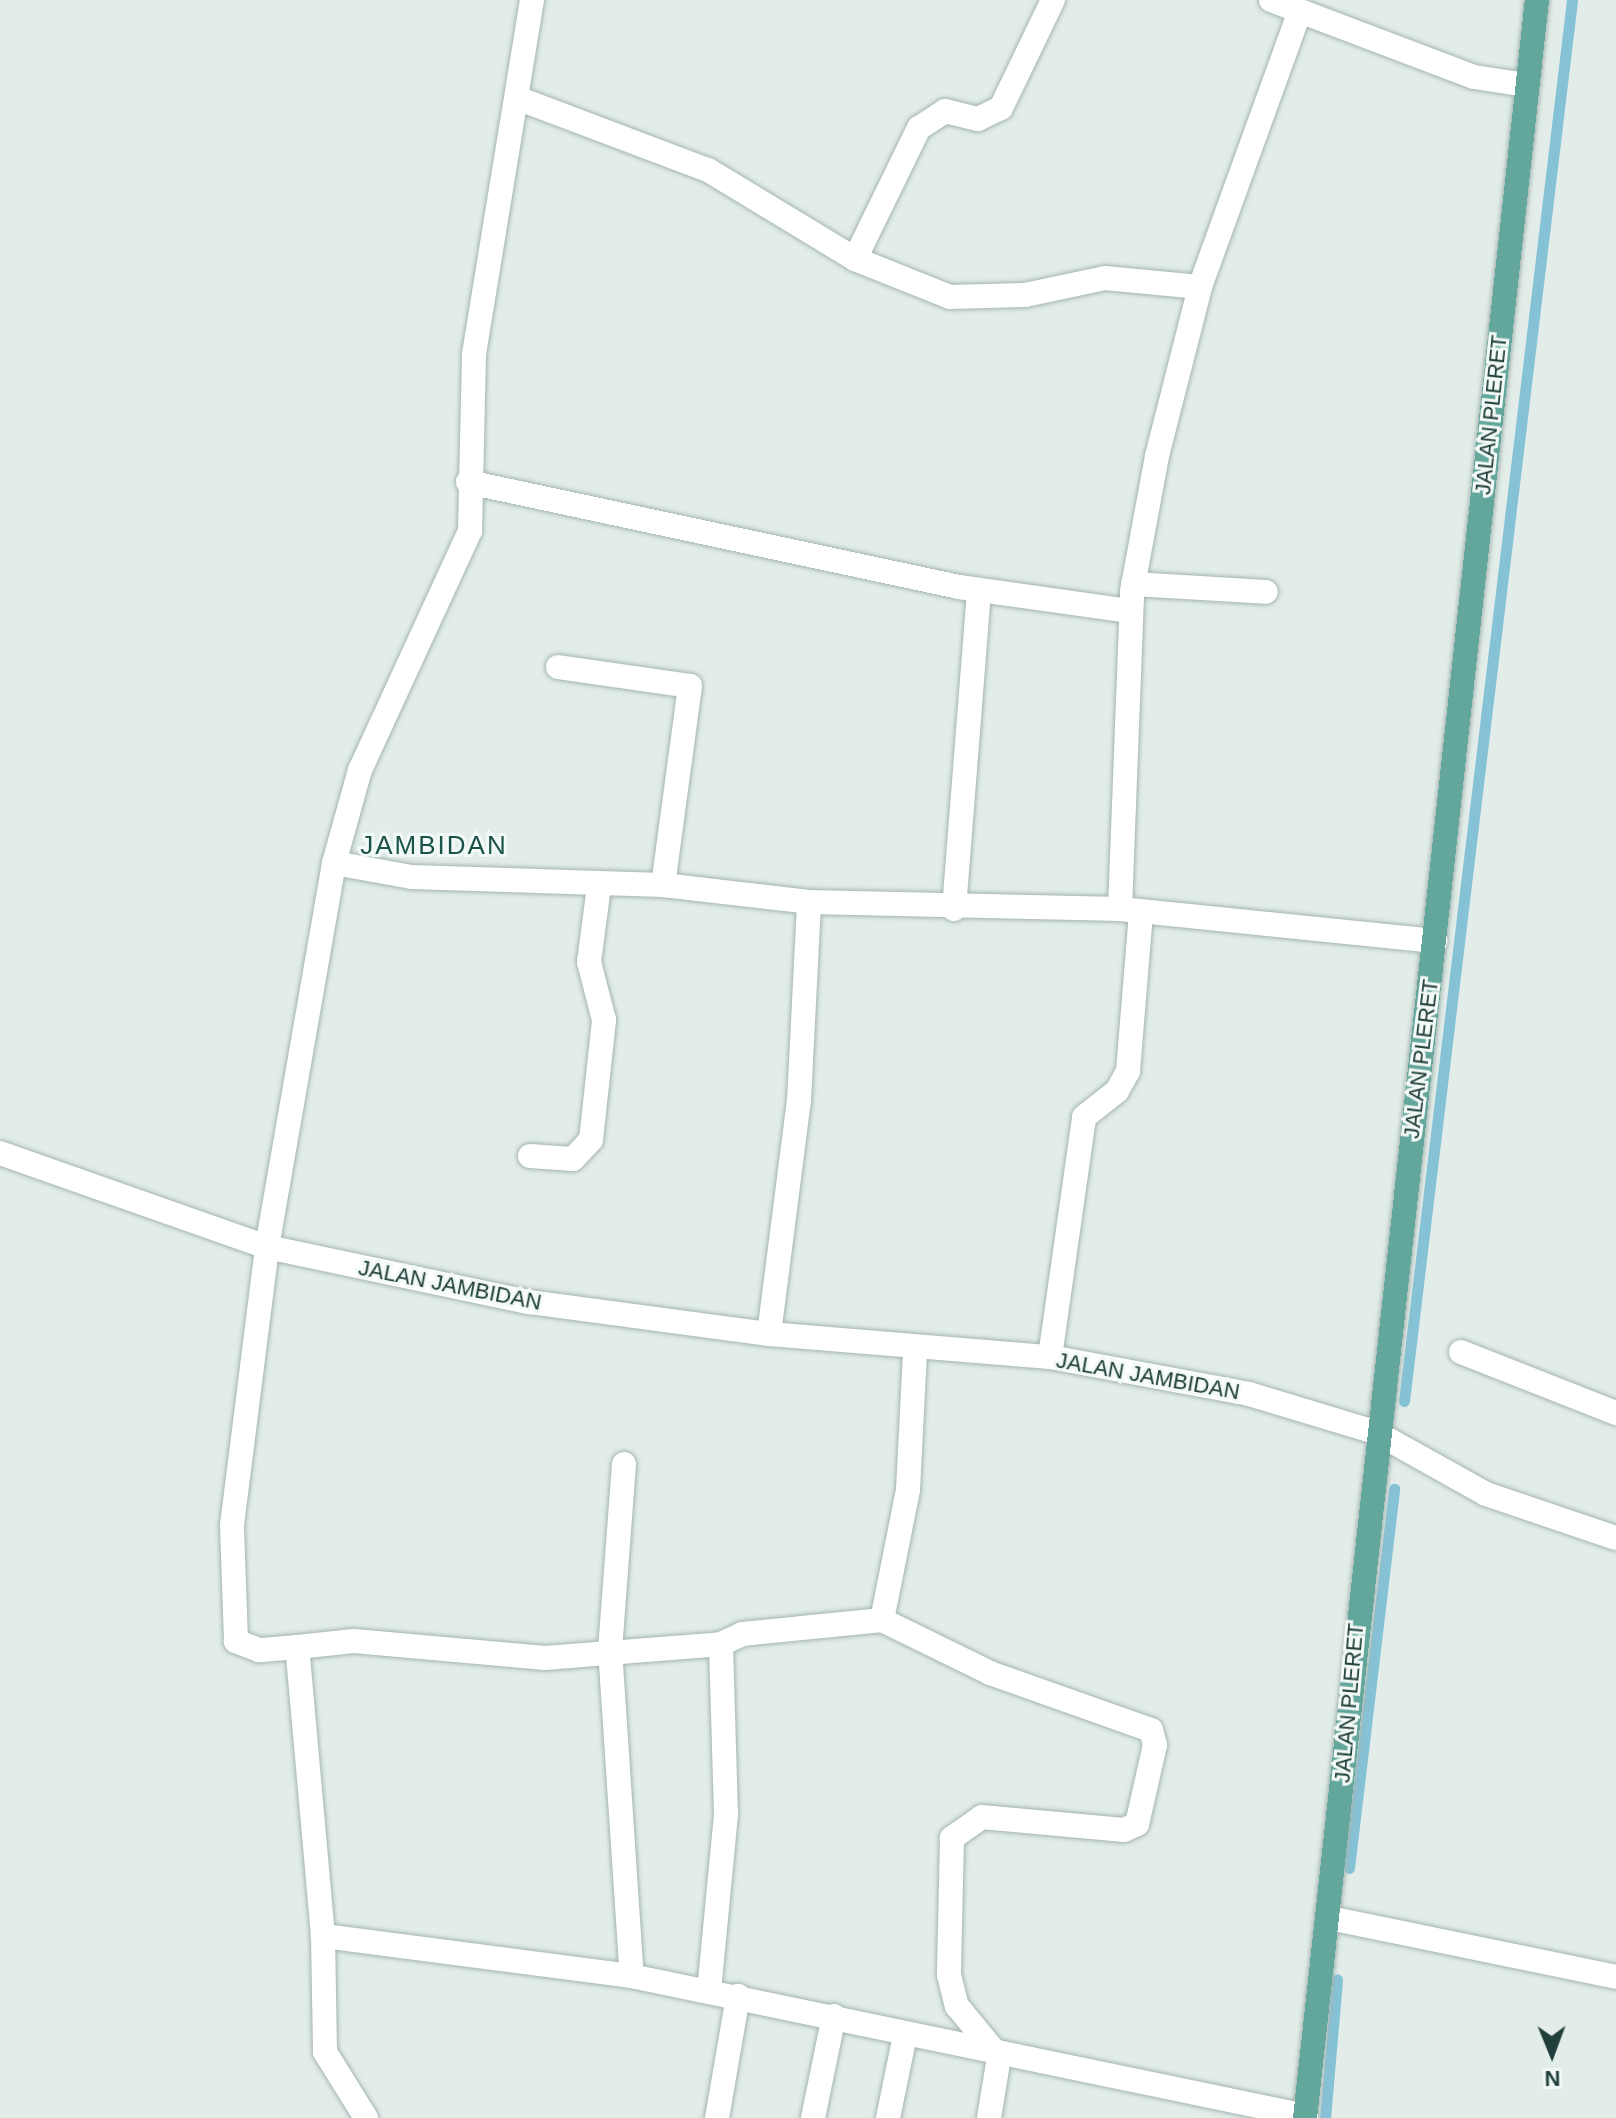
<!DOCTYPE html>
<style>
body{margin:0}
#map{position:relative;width:1616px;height:2118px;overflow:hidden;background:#e2ede9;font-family:Arial,sans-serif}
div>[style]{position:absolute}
.stream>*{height:11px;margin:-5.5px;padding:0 5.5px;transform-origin:5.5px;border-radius:5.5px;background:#86c2d6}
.roads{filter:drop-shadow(0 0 2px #a4b5b1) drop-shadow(0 0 2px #a4b5b1)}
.minor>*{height:24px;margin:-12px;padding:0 12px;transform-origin:12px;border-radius:12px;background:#fff}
.major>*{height:24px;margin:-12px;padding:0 12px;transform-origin:12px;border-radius:12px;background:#63a69b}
span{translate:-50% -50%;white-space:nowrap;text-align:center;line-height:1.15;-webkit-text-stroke:6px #f2f9f6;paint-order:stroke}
.street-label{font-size:22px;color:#203f3a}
.quarter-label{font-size:26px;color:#1b534a;letter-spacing:2px}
.north{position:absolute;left:1512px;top:2014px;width:80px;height:80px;-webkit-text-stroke:6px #f2f9f6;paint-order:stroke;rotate:179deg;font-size:22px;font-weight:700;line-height:32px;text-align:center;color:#203f3a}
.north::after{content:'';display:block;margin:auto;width:28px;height:36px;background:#203f3a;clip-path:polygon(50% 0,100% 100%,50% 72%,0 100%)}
</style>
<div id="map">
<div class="stream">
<div style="left:1404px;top:1401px;width:1411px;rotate:-83.16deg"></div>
<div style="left:1349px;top:1868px;width:382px;rotate:-83.2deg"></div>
<div style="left:1325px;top:2118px;width:139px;rotate:-85deg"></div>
</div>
<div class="roads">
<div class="minor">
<div style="left:1271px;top:0;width:217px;rotate:20.8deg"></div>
<div style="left:1474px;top:77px;width:54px;rotate:8.6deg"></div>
<div style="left:517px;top:98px;width:204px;rotate:20.7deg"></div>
<div style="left:708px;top:170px;width:172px;rotate:31.2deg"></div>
<div style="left:855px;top:259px;width:102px;rotate:21.8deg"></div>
<div style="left:950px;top:297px;width:75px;rotate:-1.5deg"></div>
<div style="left:1025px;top:295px;width:82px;rotate:-12deg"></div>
<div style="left:1105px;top:278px;width:95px;rotate:5.4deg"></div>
<div style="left:855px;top:259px;width:146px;rotate:-64deg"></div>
<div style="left:919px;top:128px;width:31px;rotate:-33deg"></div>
<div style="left:945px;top:111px;width:34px;rotate:14deg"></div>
<div style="left:978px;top:119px;width:25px;rotate:-26deg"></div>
<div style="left:1001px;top:108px;width:120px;rotate:-64.3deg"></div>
<div style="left:468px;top:482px;width:502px;rotate:12.07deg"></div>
<div style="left:959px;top:587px;width:173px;rotate:8deg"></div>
<div style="left:1133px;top:584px;width:133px;rotate:3.4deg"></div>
<div style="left:558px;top:667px;width:133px;rotate:8.2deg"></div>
<div style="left:690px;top:686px;width:201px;rotate:97.7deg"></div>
<div style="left:334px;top:863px;width:97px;rotate:-74.4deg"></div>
<div style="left:360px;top:770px;width:263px;rotate:-65.3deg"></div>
<div style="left:470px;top:531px;width:177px;rotate:-88.7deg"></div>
<div style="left:474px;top:354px;width:359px;rotate:-80.7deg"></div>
<div style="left:954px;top:909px;width:320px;rotate:-85.5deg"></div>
<div style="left:1120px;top:909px;width:318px;rotate:-87.8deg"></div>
<div style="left:1132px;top:591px;width:137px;rotate:-79.5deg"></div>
<div style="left:1157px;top:456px;width:174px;rotate:-75.7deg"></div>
<div style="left:1200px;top:287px;width:290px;rotate:-70.1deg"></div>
<div style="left:0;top:1153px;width:283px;rotate:19.4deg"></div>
<div style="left:267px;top:1247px;width:268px;rotate:11.9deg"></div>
<div style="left:529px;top:1302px;width:242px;rotate:7.6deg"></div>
<div style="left:769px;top:1334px;width:282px;rotate:4.7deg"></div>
<div style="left:1050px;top:1357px;width:202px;rotate:10.5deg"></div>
<div style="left:1249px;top:1394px;width:132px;rotate:16.8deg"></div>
<div style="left:1375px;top:1432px;width:127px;rotate:29.2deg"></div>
<div style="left:1486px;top:1494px;width:137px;rotate:18.7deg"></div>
<div style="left:530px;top:1156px;width:43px;rotate:4deg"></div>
<div style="left:573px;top:1159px;width:26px;rotate:-47deg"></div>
<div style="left:591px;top:1140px;width:121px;rotate:-83.8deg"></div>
<div style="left:604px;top:1020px;width:60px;rotate:-104.5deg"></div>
<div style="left:589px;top:962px;width:77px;rotate:-82.5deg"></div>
<div style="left:769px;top:1334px;width:235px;rotate:-82.7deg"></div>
<div style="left:799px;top:1101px;width:199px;rotate:-87.1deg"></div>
<div style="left:1461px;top:1352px;width:167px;rotate:21.5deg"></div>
<div style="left:1050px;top:1357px;width:242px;rotate:-81.9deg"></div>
<div style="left:1084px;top:1117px;width:42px;rotate:-38.2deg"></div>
<div style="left:1117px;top:1091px;width:23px;rotate:-61deg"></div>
<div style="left:1128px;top:1071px;width:159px;rotate:-85.3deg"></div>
<div style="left:624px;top:1464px;width:186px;rotate:94.3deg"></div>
<div style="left:610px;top:1649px;width:328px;rotate:86.2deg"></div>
<div style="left:882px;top:1620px;width:133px;rotate:-78.7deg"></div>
<div style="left:908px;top:1490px;width:140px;rotate:-87.1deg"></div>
<div style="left:297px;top:1647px;width:57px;rotate:-6deg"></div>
<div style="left:354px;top:1641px;width:192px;rotate:5.1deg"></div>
<div style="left:545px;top:1658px;width:177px;rotate:-4.5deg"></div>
<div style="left:721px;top:1644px;width:23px;rotate:-25deg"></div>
<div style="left:742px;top:1634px;width:141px;rotate:-5.7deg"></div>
<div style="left:882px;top:1620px;width:120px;rotate:26.1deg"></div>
<div style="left:990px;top:1673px;width:171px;rotate:19.5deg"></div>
<div style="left:1151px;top:1730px;width:16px;rotate:75deg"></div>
<div style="left:1155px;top:1745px;width:81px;rotate:102.8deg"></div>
<div style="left:1137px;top:1824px;width:14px;rotate:155deg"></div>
<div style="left:1124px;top:1830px;width:143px;rotate:-174.8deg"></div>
<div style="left:982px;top:1817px;width:37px;rotate:145deg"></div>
<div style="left:952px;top:1838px;width:137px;rotate:91.3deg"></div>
<div style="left:949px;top:1975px;width:32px;rotate:76deg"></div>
<div style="left:957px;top:2006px;width:66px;rotate:50.5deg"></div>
<div style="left:999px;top:2057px;width:62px;rotate:99.3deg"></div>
<div style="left:1329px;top:1918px;width:293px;rotate:11.6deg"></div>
<div style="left:323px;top:1936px;width:116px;rotate:89deg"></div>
<div style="left:325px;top:2052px;width:78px;rotate:58.2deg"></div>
<div style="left:709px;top:1991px;width:178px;rotate:-84.5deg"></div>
<div style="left:726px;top:1814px;width:170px;rotate:-91.7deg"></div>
<div style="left:1306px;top:2116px;width:688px;rotate:-168.27deg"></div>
<div style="left:632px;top:1976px;width:312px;rotate:-172.6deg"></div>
<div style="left:323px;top:1936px;width:290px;rotate:-95.1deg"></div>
<div style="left:297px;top:1647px;width:38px;rotate:175deg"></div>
<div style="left:259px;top:1650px;width:25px;rotate:-159deg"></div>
<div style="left:236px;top:1641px;width:116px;rotate:-92deg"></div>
<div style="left:232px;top:1525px;width:280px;rotate:-82.8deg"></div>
<div style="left:267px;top:1247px;width:390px;rotate:-80.1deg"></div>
<div style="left:334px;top:863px;width:79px;rotate:10.2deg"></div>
<div style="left:412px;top:877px;width:251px;rotate:1.8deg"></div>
<div style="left:663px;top:885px;width:147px;rotate:6.6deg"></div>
<div style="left:809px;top:902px;width:311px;rotate:1.3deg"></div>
<div style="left:1120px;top:909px;width:317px;rotate:5.8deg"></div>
<div style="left:717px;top:2118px;width:124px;rotate:-80.2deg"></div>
<div style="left:813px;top:2118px;width:104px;rotate:-78.4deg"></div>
<div style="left:888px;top:2118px;width:85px;rotate:-78.4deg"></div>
</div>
<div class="major">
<div style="left:1305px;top:2118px;width:2131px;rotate:-83.75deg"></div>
</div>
</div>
<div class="street-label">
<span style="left:1491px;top:415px;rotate:-84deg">JALAN PLERET</span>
<span style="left:1421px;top:1059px;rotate:-83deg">JALAN PLERET</span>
<span style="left:450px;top:1285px;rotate:11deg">JALAN JAMBIDAN</span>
<span style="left:1148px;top:1376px;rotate:10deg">JALAN JAMBIDAN</span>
<span style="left:1349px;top:1703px;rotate:-85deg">JALAN PLERET</span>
</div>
<div class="quarter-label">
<span style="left:434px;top:846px">JAMBIDAN</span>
</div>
<div class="north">N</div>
</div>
